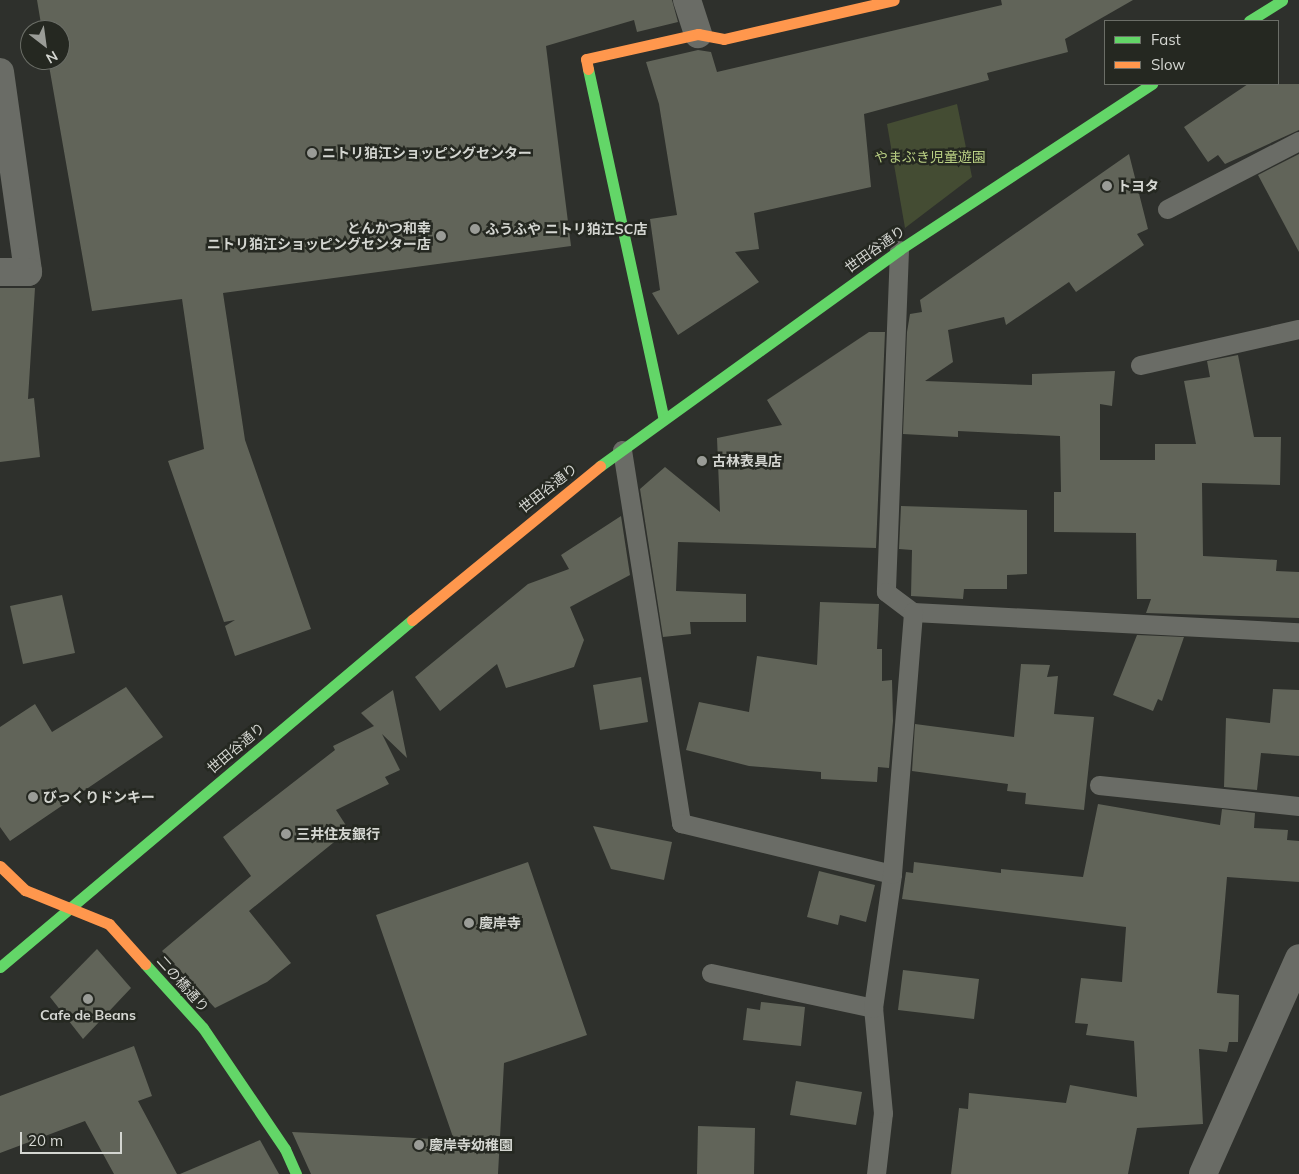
<!DOCTYPE html>
<meta charset="utf-8">
<style>
body{margin:0}
#map{position:relative;width:1299px;height:1174px;overflow:hidden;background:#2e302c;font-family:Mulish,"Noto Sans JP",sans-serif}
div>[style]{position:absolute}
.green>*{inset:0;background:#444c33}
.building>*{inset:0;background:#616459}
.lane>*{height:19px;margin:-9.5px;padding:0 9.5px;transform-origin:9.5px;border-radius:9.5px;background:#6a6c66}
.street>*{height:28px;margin:-14px;padding:0 14px;transform-origin:14px;border-radius:14px;background:#6a6c66}
.fast>*{height:11px;margin:-5.5px;padding:0 5.5px;transform-origin:5.5px;border-radius:5.5px;background:#63d668}
.slow>*{height:11px;margin:-5.5px;padding:0 5.5px;transform-origin:5.5px;border-radius:5.5px;background:#ff974d}
.dots>*{width:14px;height:14px;translate:-50% -50%;box-sizing:border-box;border:2px solid #252821;border-radius:50%}
span{translate:-50% -50%;white-space:nowrap;text-align:center;line-height:1.15;-webkit-text-stroke:5px #252821;paint-order:stroke}
.poi-label{font-size:14px;color:#d4d6d1;font-weight:700}
.left{translate:0 -50%;text-align:left}
.right{translate:-100% -50%;text-align:right}
.park-label{font-size:14px;color:#b9cf83}
.street-label{font-size:14px;color:#d4d6d1}
.legend{position:absolute;left:1104px;top:20px;width:175px;height:65px;box-sizing:border-box;background:#252821;border:1px solid #6b6e67;margin:0;padding:6px 9px;list-style:none;font-size:15px;color:#d4d6d1}
.legend li{display:flex;align-items:center;gap:10px;height:25px}
.legend b{width:25px;border:1px solid #6b6e67}
.north{position:absolute;left:20px;top:20px;width:50px;height:50px;box-sizing:border-box;background:#252821;border:1px solid #6b6e67;border-radius:50%;rotate:150deg;font-size:14px;font-weight:700;line-height:20px;text-align:center;color:#d4d6d1}
.north::after{content:'';display:block;margin:auto;width:18px;height:22px;background:#9a9c97;clip-path:polygon(50% 0,100% 100%,50% 72%,0 100%)}
.scale{position:absolute;left:20px;top:1132px;width:102px;height:22px;box-sizing:border-box;border:2px solid #d4d6d1;border-top:0;padding-left:6px;font-size:15px;line-height:18px;white-space:nowrap;color:#d4d6d1;-webkit-text-stroke:4px #252821;paint-order:stroke}
</style>
<div id="map">
<div class="green">
<div style="clip-path:polygon(957px 104px,972px 177px,905px 228px,887px 124px)"></div>
</div>
<div class="building">
<div style="clip-path:polygon(37px 0,672px 0,678px 22px,637px 32px,634px 20px,546px 46px,571px 246px,223px 293px,245px 440px,311px 629px,235px 656px,225px 626px,235px 620px,224px 622px,168px 461px,204px 449px,182px 299px,92px 311px,48px 60px,60px 60px,60px 30px,42px 30px)"></div>
<div style="clip-path:polygon(1001px 0,1133px 0,1065px 39px,1068px 52px,987px 73px,989px 80px,864px 114px,871px 187px,754px 213px,759px 249px,735px 252px,759px 282px,678px 335px,652px 293px,660px 290px,650px 219px,677px 215px,659px 104px,646px 62px,698px 50px,711px 52px,717px 72px,1002px 5px)"></div>
<div style="clip-path:polygon(1248px 84px,1299px 84px,1299px 130px,1225px 164px,1218px 155px,1208px 162px,1184px 127px)"></div>
<div style="clip-path:polygon(1129px 154px,1148px 229px,1137px 234px,1144px 245px,1076px 292px,1069px 282px,1006px 325px,1004px 317px,948px 330px,953px 362px,925px 381px,1032px 385px,1032px 374px,1115px 371px,1112px 406px,1100px 404px,1100px 460px,1155px 460px,1155px 444px,1196px 444px,1184px 381px,1210px 377px,1207px 361px,1238px 355px,1254px 437px,1281px 437px,1280px 485px,1202px 483px,1203px 556px,1277px 560px,1276px 571px,1299px 572px,1299px 618px,1146px 613px,1151px 599px,1137px 599px,1136px 533px,1054px 532px,1054px 492px,1061px 492px,1060px 436px,958px 431px,958px 437px,903px 434px,907px 332px,910px 314px,922px 312px,920px 300px)"></div>
<div style="clip-path:polygon(1299px 154px,1299px 252px,1258px 175px)"></div>
<div style="clip-path:polygon(0 288px,35px 288px,28px 399px,34px 398px,40px 457px,0 462px)"></div>
<div style="clip-path:polygon(869px 332px,885px 332px,876px 548px,678px 542px,676px 591px,746px 594px,746px 622px,690px 622px,691px 634px,663px 637px,640px 489px,665px 467px,720px 512px,717px 438px,782px 425px,767px 400px)"></div>
<div style="clip-path:polygon(901px 506px,1027px 510px,1027px 574px,1007px 575px,1007px 589px,964px 589px,963px 599px,911px 596px,912px 550px,899px 549px)"></div>
<div style="clip-path:polygon(621px 516px,630px 575px,570px 607px,584px 640px,574px 667px,506px 688px,497px 664px,440px 711px,415px 677px,528px 584px,569px 569px,561px 555px)"></div>
<div style="clip-path:polygon(62px 595px,75px 653px,23px 664px,10px 606px)"></div>
<div style="clip-path:polygon(820px 602px,879px 604px,877px 649px,882px 649px,882px 681px,892px 680px,893px 721px,889px 768px,878px 767px,877px 782px,821px 779px,821px 772px,749px 766px,686px 750px,699px 702px,749px 712px,757px 656px,817px 665px)"></div>
<div style="clip-path:polygon(1137px 635px,1184px 637px,1162px 701px,1158px 699px,1153px 711px,1113px 695px)"></div>
<div style="clip-path:polygon(1021px 664px,1050px 665px,1047px 677px,1058px 676px,1054px 714px,1094px 717px,1084px 810px,1025px 804px,1026px 793px,1007px 791px,1008px 784px,912px 771px,915px 724px,1014px 737px)"></div>
<div style="clip-path:polygon(641px 677px,648px 722px,600px 730px,593px 685px)"></div>
<div style="clip-path:polygon(126px 687px,163px 737px,10px 841px,0 827px,0 727px,35px 704px,52px 732px)"></div>
<div style="clip-path:polygon(1273px 689px,1299px 690px,1299px 756px,1261px 753px,1257px 790px,1224px 787px,1226px 718px,1270px 723px)"></div>
<div style="clip-path:polygon(393px 690px,407px 758px,382px 734px,400px 770px,385px 777px,389px 784px,336px 810px,349px 830px,249px 911px,291px 963px,267px 982px,215px 1008px,162px 951px,251px 876px,223px 837px,335px 750px,333px 746px,374px 726px,361px 713px)"></div>
<div style="clip-path:polygon(1098px 804px,1220px 825px,1222px 809px,1255px 813px,1254px 828px,1288px 830px,1287px 840px,1299px 841px,1299px 882px,1227px 877px,1217px 993px,1239px 995px,1238px 1042px,1229px 1042px,1227px 1052px,1199px 1049px,1203px 1124px,1137px 1128px,1128px 1174px,951px 1174px,959px 1108px,968px 1109px,969px 1093px,1066px 1103px,1070px 1085px,1137px 1097px,1134px 1041px,1086px 1035px,1088px 1024px,1075px 1023px,1081px 978px,1122px 982px,1126px 927px,902px 899px,906px 872px,913px 873px,914px 862px,1001px 873px,1001px 869px,1083px 877px)"></div>
<div style="clip-path:polygon(593px 826px,672px 842px,664px 880px,611px 869px)"></div>
<div style="clip-path:polygon(528px 862px,587px 1035px,504px 1063px,498px 1174px,311px 1174px,292px 1132px,454px 1140px,376px 915px)"></div>
<div style="clip-path:polygon(819px 871px,875px 885px,866px 922px,840px 915px,838px 925px,807px 917px)"></div>
<div style="clip-path:polygon(97px 949px,131px 988px,83px 1039px,50px 997px)"></div>
<div style="clip-path:polygon(903px 970px,979px 979px,974px 1019px,898px 1010px)"></div>
<div style="clip-path:polygon(761px 1002px,805px 1007px,801px 1046px,743px 1040px,747px 1008px,760px 1010px)"></div>
<div style="clip-path:polygon(134px 1046px,152px 1096px,138px 1101px,177px 1174px,114px 1174px,85px 1121px,0 1153px,0 1096px)"></div>
<div style="clip-path:polygon(796px 1081px,862px 1092px,856px 1125px,790px 1115px)"></div>
<div style="clip-path:polygon(698px 1126px,755px 1128px,754px 1174px,697px 1174px)"></div>
<div style="clip-path:polygon(260px 1140px,279px 1174px,180px 1174px)"></div>
</div>
<div class="lane">
<div style="left:1167px;top:209px;width:148px;rotate:-27.3deg"></div>
<div style="left:899px;top:250px;width:342px;rotate:92.2deg"></div>
<div style="left:886px;top:592px;width:34px;rotate:37deg"></div>
<div style="left:913px;top:612px;width:387px;rotate:3deg"></div>
<div style="left:1140px;top:365px;width:163px;rotate:-12.8deg"></div>
<div style="left:622px;top:450px;width:378px;rotate:81deg"></div>
<div style="left:681px;top:823px;width:217px;rotate:13.6deg"></div>
<div style="left:1099px;top:785px;width:201px;rotate:6deg"></div>
<div style="left:711px;top:973px;width:166px;rotate:12.2deg"></div>
<div style="left:876px;top:1174px;width:61px;rotate:-83.5deg"></div>
<div style="left:883px;top:1113px;width:105px;rotate:-95.4deg"></div>
<div style="left:873px;top:1008px;width:135px;rotate:-81.9deg"></div>
<div style="left:892px;top:874px;width:263px;rotate:-85.4deg"></div>
</div>
<div class="street">
<div style="left:687px;top:0;width:36px;rotate:72deg"></div>
<div style="left:0;top:72px;width:202px;rotate:82deg"></div>
<div style="left:28px;top:272px;width:28px;rotate:180deg"></div>
<div style="left:1203px;top:1174px;width:236px;rotate:-66deg"></div>
</div>
<div class="fast">
<div style="left:1249px;top:21px;width:39px;rotate:-32deg"></div>
<div style="left:588px;top:69px;width:356px;rotate:77.8deg"></div>
<div style="left:600px;top:466px;width:369px;rotate:-35.8deg"></div>
<div style="left:899px;top:250px;width:303px;rotate:-33.3deg"></div>
<div style="left:145px;top:964px;width:86px;rotate:47.8deg"></div>
<div style="left:203px;top:1028px;width:146px;rotate:55.9deg"></div>
<div style="left:285px;top:1149px;width:27px;rotate:66deg"></div>
<div style="left:0;top:967px;width:539px;rotate:-40.11deg"></div>
</div>
<div class="slow">
<div style="left:588px;top:69px;width:10px;rotate:-101deg"></div>
<div style="left:586px;top:59px;width:115px;rotate:-12.6deg"></div>
<div style="left:698px;top:34px;width:26px;rotate:11deg"></div>
<div style="left:724px;top:39px;width:174px;rotate:-12.9deg"></div>
<div style="left:412px;top:620px;width:243px;rotate:-39.3deg"></div>
<div style="left:0;top:866px;width:35px;rotate:44deg"></div>
<div style="left:25px;top:890px;width:91px;rotate:22deg"></div>
<div style="left:109px;top:924px;width:54px;rotate:48deg"></div>
</div>
<div class="dots">
<div style="left:312px;top:153px;background:#9a9c97"></div>
<div style="left:1107px;top:186px;background:#9a9c97"></div>
<div style="left:475px;top:229px;background:#9a9c97"></div>
<div style="left:441px;top:236px;background:#9a9c97"></div>
<div style="left:702px;top:461px;background:#9a9c97"></div>
<div style="left:33px;top:797px;background:#9a9c97"></div>
<div style="left:286px;top:834px;background:#9a9c97"></div>
<div style="left:469px;top:923px;background:#9a9c97"></div>
<div style="left:88px;top:999px;background:#9a9c97"></div>
<div style="left:419px;top:1145px;background:#9a9c97"></div>
</div>
<div class="poi-label">
<span class="left" style="left:322px;top:153px">ニトリ狛江ショッピングセンター</span>
<span class="left" style="left:1117px;top:186px">トヨタ</span>
<span class="right" style="left:431px;top:236px">とんかつ和幸<br>ニトリ狛江ショッピングセンター店</span>
<span class="left" style="left:485px;top:229px">ふうふや ニトリ狛江SC店</span>
<span class="left" style="left:712px;top:461px">古林表具店</span>
<span class="left" style="left:43px;top:797px">びっくりドンキー</span>
<span class="left" style="left:296px;top:834px">三井住友銀行</span>
<span class="left" style="left:479px;top:923px">慶岸寺</span>
<span style="left:88px;top:1015px">Cafe de Beans</span>
<span class="left" style="left:429px;top:1145px">慶岸寺幼稚園</span>
</div>
<div class="park-label">
<span style="left:930px;top:157px">やまぶき児童遊園</span>
</div>
<div class="street-label">
<span style="left:875px;top:249px;rotate:-35deg">世田谷通り</span>
<span style="left:548px;top:488px;rotate:-38deg">世田谷通り</span>
<span style="left:236px;top:748px;rotate:-40deg">世田谷通り</span>
<span style="left:183px;top:984px;rotate:48deg">二の橋通り</span>
</div>
<ul class="legend">
<li><b style="height:6px;background:#63d668"></b>Fast</li>
<li><b style="height:6px;background:#ff974d"></b>Slow</li>
</ul>
<div class="north">N</div>
<div class="scale">20 m</div>
</div>
